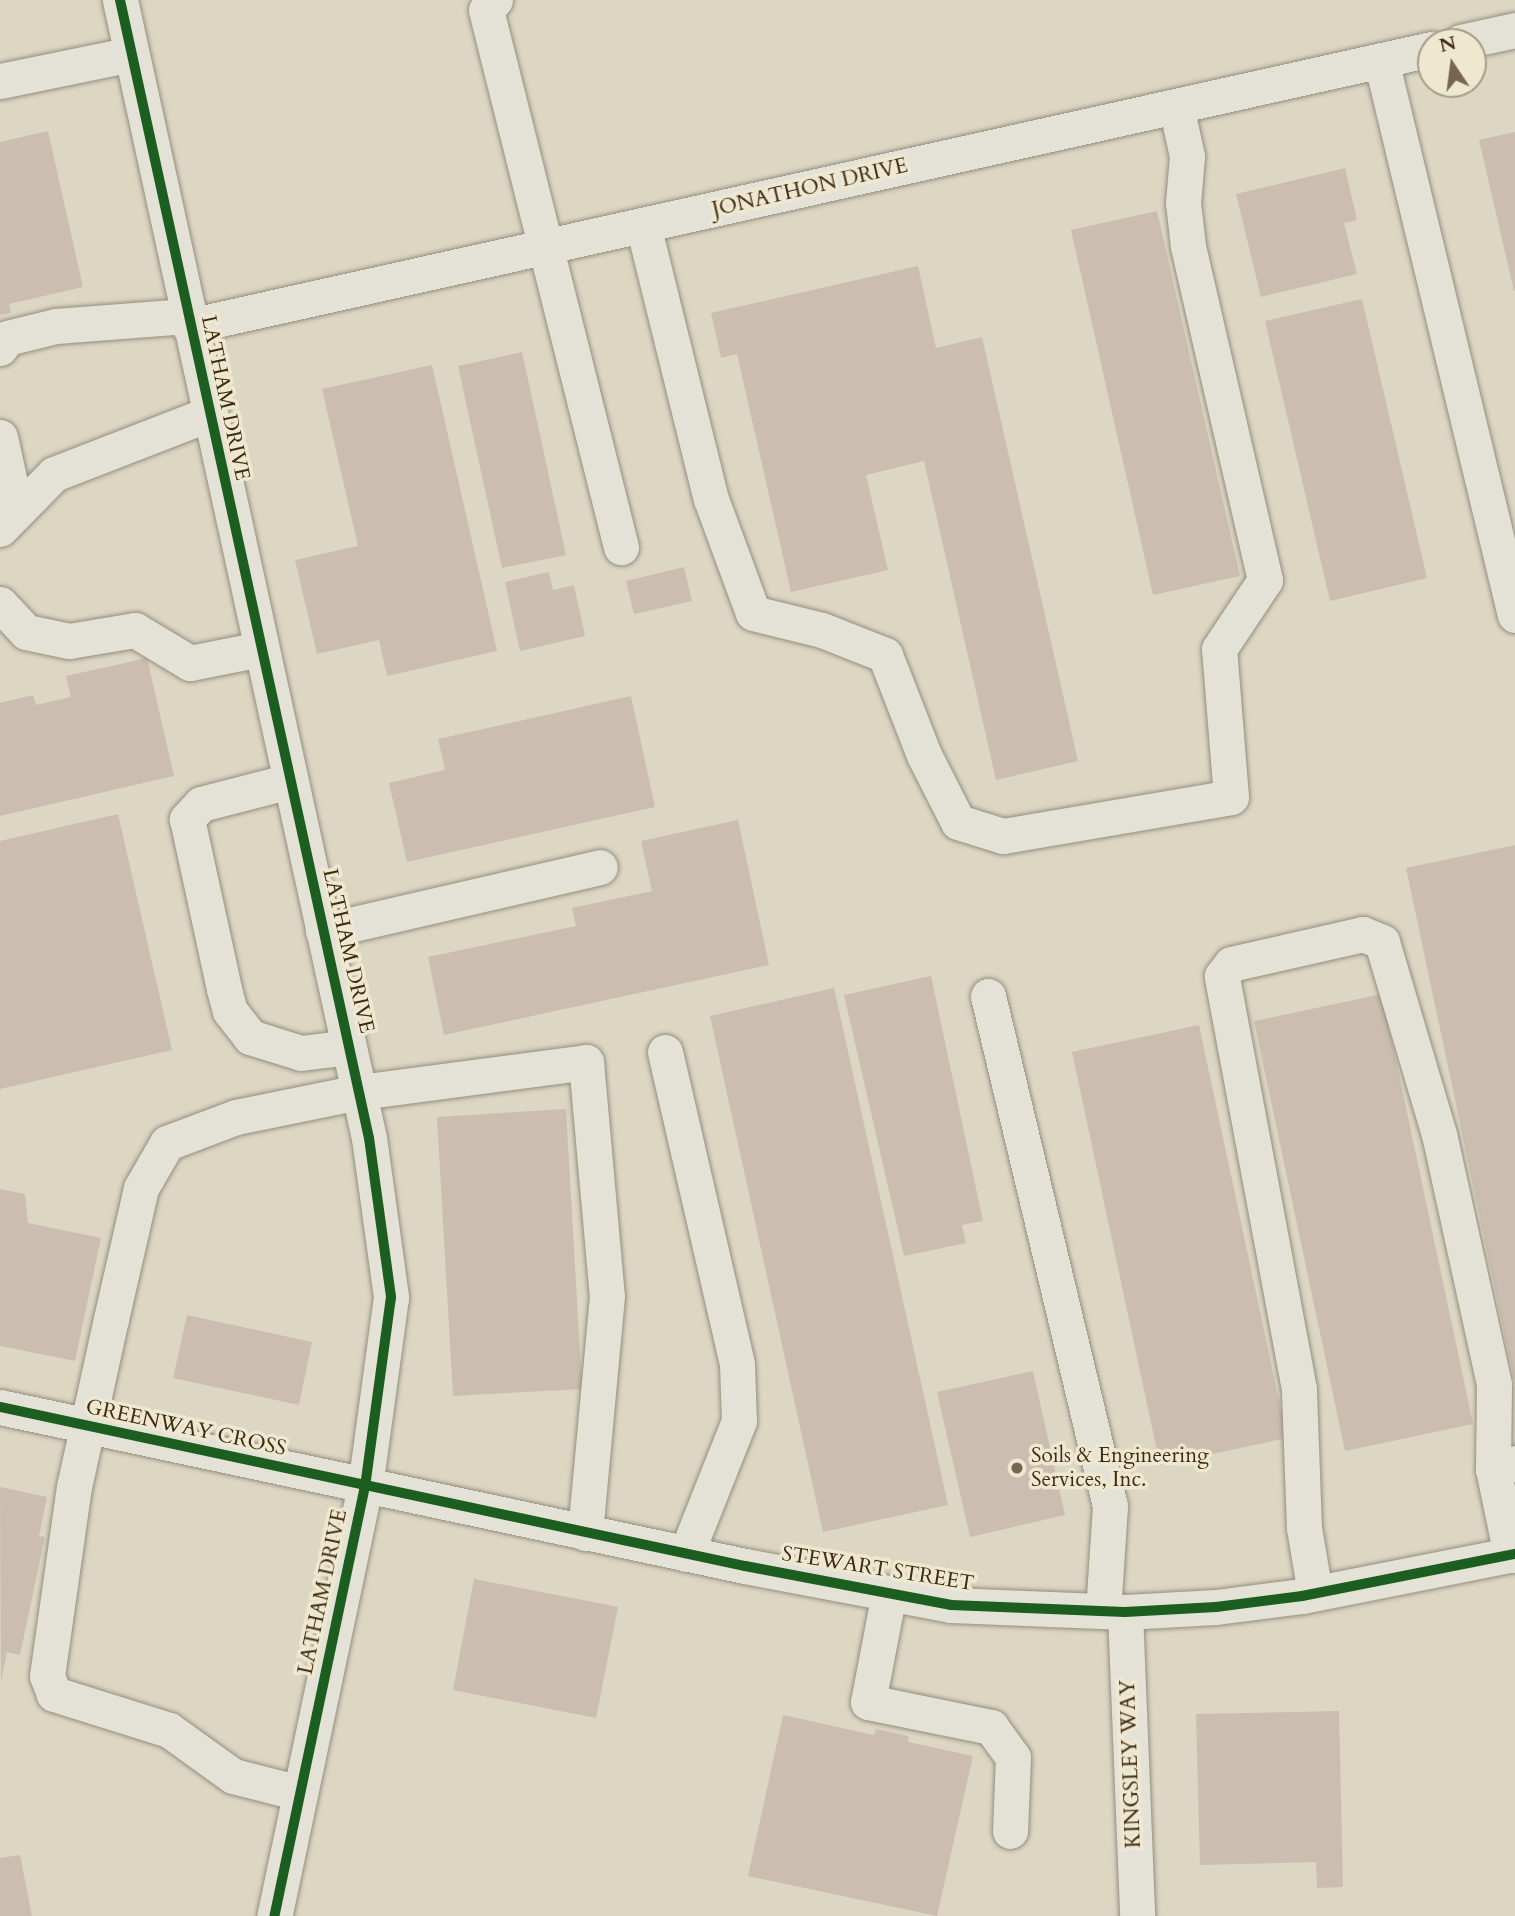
<!DOCTYPE html>
<style>
body{margin:0}
#map{position:relative;width:1515px;height:1916px;overflow:hidden;background:#dcd6c2;font-family:Cardo,serif}
div>[style]{position:absolute}
.building>*{inset:0;background:#cbbeb0}
.roads{filter:drop-shadow(0 0 2px #948e81) drop-shadow(0 0 2px #948e81)}
.minor>*{height:35px;margin:-17.5px;padding:0 17.5px;transform-origin:17.5px;border-radius:17.5px;background:#e4e1d7}
.cycleway>*{height:10px;margin:-5px;padding:0 5px;transform-origin:5px;border-radius:5px;background:#1b5e20}
.dots>*{width:19px;height:19px;translate:-50% -50%;box-sizing:border-box;border:4px solid #efe8d1;border-radius:50%}
span{translate:-50% -50%;white-space:nowrap;text-align:center;line-height:1.15;-webkit-text-stroke:7px #efe8d1;paint-order:stroke}
.street-label{font-size:21px;color:#3f2a12}
.poi-label{font-size:21px;color:#3f2a12}
.left{translate:0 -50%;text-align:left}
.north{position:absolute;left:1417px;top:28px;width:70px;height:70px;box-sizing:border-box;background:#efe8d1;border:2px solid #a99c85;border-radius:50%;rotate:347deg;font-size:19px;font-weight:700;line-height:28px;text-align:center;color:#3f2a12}
.north::after{content:'';display:block;margin:auto;width:24px;height:32px;background:#766650;clip-path:polygon(50% 0,100% 100%,50% 72%,0 100%)}
</style>
<div id="map">
<div class="building">
<div style="clip-path:polygon(48px 131px,83px 287px,9px 304px,11px 313px,0 315px,0 142px)"></div>
<div style="clip-path:polygon(1515px 132px,1515px 291px,1514px 291px,1479px 140px)"></div>
<div style="clip-path:polygon(1345px 168px,1357px 220px,1344px 223px,1357px 274px,1261px 297px,1236px 194px)"></div>
<div style="clip-path:polygon(1157px 211px,1240px 576px,1153px 595px,1071px 230px)"></div>
<div style="clip-path:polygon(918px 266px,936px 348px,982px 337px,1078px 761px,996px 780px,924px 461px,866px 475px,888px 570px,791px 592px,737px 354px,721px 358px,711px 313px)"></div>
<div style="clip-path:polygon(1362px 299px,1427px 578px,1330px 601px,1265px 321px)"></div>
<div style="clip-path:polygon(522px 352px,566px 555px,502px 568px,458px 366px)"></div>
<div style="clip-path:polygon(432px 365px,497px 651px,387px 676px,379px 640px,317px 654px,295px 560px,358px 546px,322px 389px)"></div>
<div style="clip-path:polygon(684px 567px,692px 601px,634px 614px,626px 581px)"></div>
<div style="clip-path:polygon(549px 572px,553px 590px,574px 585px,585px 636px,520px 651px,505px 582px)"></div>
<div style="clip-path:polygon(147px 658px,174px 776px,0 816px,0 703px,33px 695px,36px 705px,71px 697px,66px 676px)"></div>
<div style="clip-path:polygon(631px 696px,655px 807px,407px 862px,389px 783px,445px 770px,438px 739px)"></div>
<div style="clip-path:polygon(118px 814px,172px 1050px,0 1089px,0 841px)"></div>
<div style="clip-path:polygon(738px 820px,769px 965px,444px 1035px,428px 957px,576px 926px,572px 908px,652px 891px,641px 841px)"></div>
<div style="clip-path:polygon(1515px 845px,1515px 1379px,1514px 1379px,1406px 868px)"></div>
<div style="clip-path:polygon(931px 976px,983px 1221px,962px 1225px,966px 1243px,904px 1256px,844px 995px)"></div>
<div style="clip-path:polygon(834px 988px,948px 1505px,823px 1532px,710px 1016px)"></div>
<div style="clip-path:polygon(1382px 994px,1473px 1424px,1345px 1451px,1254px 1021px)"></div>
<div style="clip-path:polygon(1199px 1025px,1287px 1438px,1160px 1465px,1072px 1052px)"></div>
<div style="clip-path:polygon(566px 1109px,582px 1389px,453px 1396px,437px 1117px)"></div>
<div style="clip-path:polygon(0 1189px,25px 1194px,28px 1223px,101px 1238px,75px 1361px,0 1346px)"></div>
<div style="clip-path:polygon(187px 1315px,312px 1342px,299px 1405px,173px 1378px)"></div>
<div style="clip-path:polygon(1033px 1371px,1065px 1515px,970px 1537px,937px 1392px)"></div>
<div style="clip-path:polygon(0 1487px,47px 1497px,39px 1536px,45px 1537px,20px 1655px,7px 1652px,1px 1682px)"></div>
<div style="clip-path:polygon(474px 1579px,618px 1607px,596px 1718px,453px 1690px)"></div>
<div style="clip-path:polygon(1339px 1711px,1343px 1887px,1317px 1888px,1316px 1862px,1200px 1865px,1196px 1714px)"></div>
<div style="clip-path:polygon(783px 1715px,874px 1735px,876px 1729px,909px 1736px,908px 1742px,973px 1756px,937px 1916px,748px 1876px)"></div>
<div style="clip-path:polygon(20px 1855px,32px 1916px,0 1916px,0 1858px)"></div>
</div>
<div class="roads">
<div class="minor">
<div style="left:120px;top:0;width:1165px;rotate:77.66deg"></div>
<div style="left:369px;top:1138px;width:161px;rotate:82.1deg"></div>
<div style="left:391px;top:1297px;width:191px;rotate:97.8deg"></div>
<div style="left:365px;top:1486px;width:440px;rotate:101.9deg"></div>
<div style="left:495px;top:0;width:13px;rotate:132deg"></div>
<div style="left:486px;top:10px;width:554px;rotate:75.89deg"></div>
<div style="left:1460px;top:42px;width:56px;rotate:-12.3deg"></div>
<div style="left:1381px;top:60px;width:571px;rotate:76.43deg"></div>
<div style="left:0;top:81px;width:134px;rotate:-11.6deg"></div>
<div style="left:643px;top:225px;width:282px;rotate:76.1deg"></div>
<div style="left:711px;top:499px;width:121px;rotate:69.8deg"></div>
<div style="left:753px;top:613px;width:71px;rotate:13.8deg"></div>
<div style="left:822px;top:630px;width:68px;rotate:21.6deg"></div>
<div style="left:885px;top:655px;width:107px;rotate:68.7deg"></div>
<div style="left:924px;top:755px;width:75px;rotate:63.1deg"></div>
<div style="left:958px;top:822px;width:47px;rotate:17.3deg"></div>
<div style="left:1003px;top:836px;width:231px;rotate:-9.7deg"></div>
<div style="left:1231px;top:797px;width:148px;rotate:-94.6deg"></div>
<div style="left:1219px;top:649px;width:83px;rotate:-56.3deg"></div>
<div style="left:1265px;top:580px;width:343px;rotate:-103deg"></div>
<div style="left:1188px;top:246px;width:43px;rotate:-96.6deg"></div>
<div style="left:1183px;top:203px;width:47px;rotate:-85.1deg"></div>
<div style="left:1187px;top:156px;width:51px;rotate:-102.4deg"></div>
<div style="left:189px;top:326px;width:1273px;rotate:-12.57deg"></div>
<div style="left:0;top:348px;width:12px;rotate:-55deg"></div>
<div style="left:7px;top:338px;width:50px;rotate:-13.8deg"></div>
<div style="left:56px;top:326px;width:131px;rotate:-4.4deg"></div>
<div style="left:0;top:437px;width:75px;rotate:77.6deg"></div>
<div style="left:0;top:529px;width:77px;rotate:-45.5deg"></div>
<div style="left:54px;top:474px;width:166px;rotate:-21.2deg"></div>
<div style="left:0;top:604px;width:38px;rotate:47deg"></div>
<div style="left:26px;top:632px;width:44px;rotate:11.8deg"></div>
<div style="left:69px;top:641px;width:67px;rotate:-9.5deg"></div>
<div style="left:135px;top:630px;width:64px;rotate:31deg"></div>
<div style="left:190px;top:663px;width:72px;rotate:-11.2deg"></div>
<div style="left:290px;top:781px;width:92px;rotate:165.5deg"></div>
<div style="left:201px;top:804px;width:21px;rotate:133deg"></div>
<div style="left:187px;top:819px;width:174px;rotate:77.7deg"></div>
<div style="left:224px;top:989px;width:23px;rotate:75deg"></div>
<div style="left:230px;top:1011px;width:33px;rotate:52deg"></div>
<div style="left:250px;top:1037px;width:53px;rotate:17.4deg"></div>
<div style="left:301px;top:1053px;width:48px;rotate:-7.1deg"></div>
<div style="left:323px;top:931px;width:284px;rotate:-13deg"></div>
<div style="left:988px;top:996px;width:524px;rotate:76.55deg"></div>
<div style="left:1110px;top:1506px;width:105px;rotate:93.8deg"></div>
<div style="left:665px;top:1052px;width:320px;rotate:77deg"></div>
<div style="left:737px;top:1364px;width:57px;rotate:88deg"></div>
<div style="left:739px;top:1421px;width:143px;rotate:111.7deg"></div>
<div style="left:0;top:1407px;width:762px;rotate:12.05deg"></div>
<div style="left:745px;top:1566px;width:210px;rotate:10.7deg"></div>
<div style="left:951px;top:1605px;width:174px;rotate:2.3deg"></div>
<div style="left:1125px;top:1612px;width:91px;rotate:-3.1deg"></div>
<div style="left:1216px;top:1607px;width:87px;rotate:-7.3deg"></div>
<div style="left:1302px;top:1596px;width:217px;rotate:-11.2deg"></div>
<div style="left:1511px;top:1555px;width:88px;rotate:-101.8deg"></div>
<div style="left:1493px;top:1469px;width:23px;rotate:-15deg"></div>
<div style="left:889px;top:1593px;width:111px;rotate:100.9deg"></div>
<div style="left:868px;top:1702px;width:126px;rotate:11.5deg"></div>
<div style="left:991px;top:1727px;width:37px;rotate:54deg"></div>
<div style="left:1013px;top:1757px;width:74px;rotate:92.3deg"></div>
<div style="left:1315px;top:1593px;width:66px;rotate:-99.6deg"></div>
<div style="left:1304px;top:1528px;width:139px;rotate:-92.1deg"></div>
<div style="left:1299px;top:1389px;width:420px;rotate:-100.6deg"></div>
<div style="left:1222px;top:976px;width:15px;rotate:-53deg"></div>
<div style="left:1231px;top:964px;width:135px;rotate:-12.8deg"></div>
<div style="left:1363px;top:934px;width:21px;rotate:23deg"></div>
<div style="left:1382px;top:942px;width:200px;rotate:73.5deg"></div>
<div style="left:1439px;top:1134px;width:257px;rotate:77.6deg"></div>
<div style="left:1494px;top:1385px;width:84px;rotate:90.7deg"></div>
<div style="left:1125px;top:1612px;width:304px;rotate:87.7deg"></div>
<div style="left:300px;top:1793px;width:69px;rotate:-165.8deg"></div>
<div style="left:233px;top:1776px;width:79px;rotate:-144.3deg"></div>
<div style="left:169px;top:1730px;width:121px;rotate:-162.6deg"></div>
<div style="left:54px;top:1694px;width:19px;rotate:-111deg"></div>
<div style="left:47px;top:1676px;width:191px;rotate:-81.9deg"></div>
<div style="left:74px;top:1487px;width:172px;rotate:-77.6deg"></div>
<div style="left:111px;top:1319px;width:134px;rotate:-77.1deg"></div>
<div style="left:141px;top:1188px;width:52px;rotate:-60deg"></div>
<div style="left:167px;top:1143px;width:74px;rotate:-20.6deg"></div>
<div style="left:236px;top:1117px;width:126px;rotate:-11.5deg"></div>
<div style="left:359px;top:1092px;width:229px;rotate:-7.5deg"></div>
<div style="left:586px;top:1062px;width:235px;rotate:84.9deg"></div>
<div style="left:607px;top:1296px;width:238px;rotate:95.3deg"></div>
</div>
</div>
<div class="cycleway">
<div style="left:120px;top:0;width:1165px;rotate:77.66deg"></div>
<div style="left:369px;top:1138px;width:161px;rotate:82.1deg"></div>
<div style="left:391px;top:1297px;width:191px;rotate:97.8deg"></div>
<div style="left:365px;top:1486px;width:440px;rotate:101.9deg"></div>
<div style="left:0;top:1407px;width:762px;rotate:12.05deg"></div>
<div style="left:745px;top:1566px;width:210px;rotate:10.7deg"></div>
<div style="left:951px;top:1605px;width:174px;rotate:2.3deg"></div>
<div style="left:1125px;top:1612px;width:91px;rotate:-3.1deg"></div>
<div style="left:1216px;top:1607px;width:87px;rotate:-7.3deg"></div>
<div style="left:1302px;top:1596px;width:217px;rotate:-11.2deg"></div>
</div>
<div class="dots">
<div style="left:1017px;top:1468px;background:#766650"></div>
</div>
<div class="street-label">
<span style="left:810px;top:188px;rotate:-13deg">JONATHON DRIVE</span>
<span style="left:225px;top:398px;rotate:78deg">LATHAM DRIVE</span>
<span style="left:348px;top:951px;rotate:77deg">LATHAM DRIVE</span>
<span style="left:186px;top:1428px;rotate:12deg">GREENWAY CROSS</span>
<span style="left:878px;top:1569px;rotate:9deg">STEWART STREET</span>
<span style="left:323px;top:1592px;rotate:-78deg">LATHAM DRIVE</span>
<span style="left:1131px;top:1764px;rotate:-92deg">KINGSLEY WAY</span>
</div>
<div class="poi-label">
<span class="left" style="left:1031px;top:1468px">Soils &amp; Engineering<br>Services, Inc.</span>
</div>
<div class="north">N</div>
</div>
